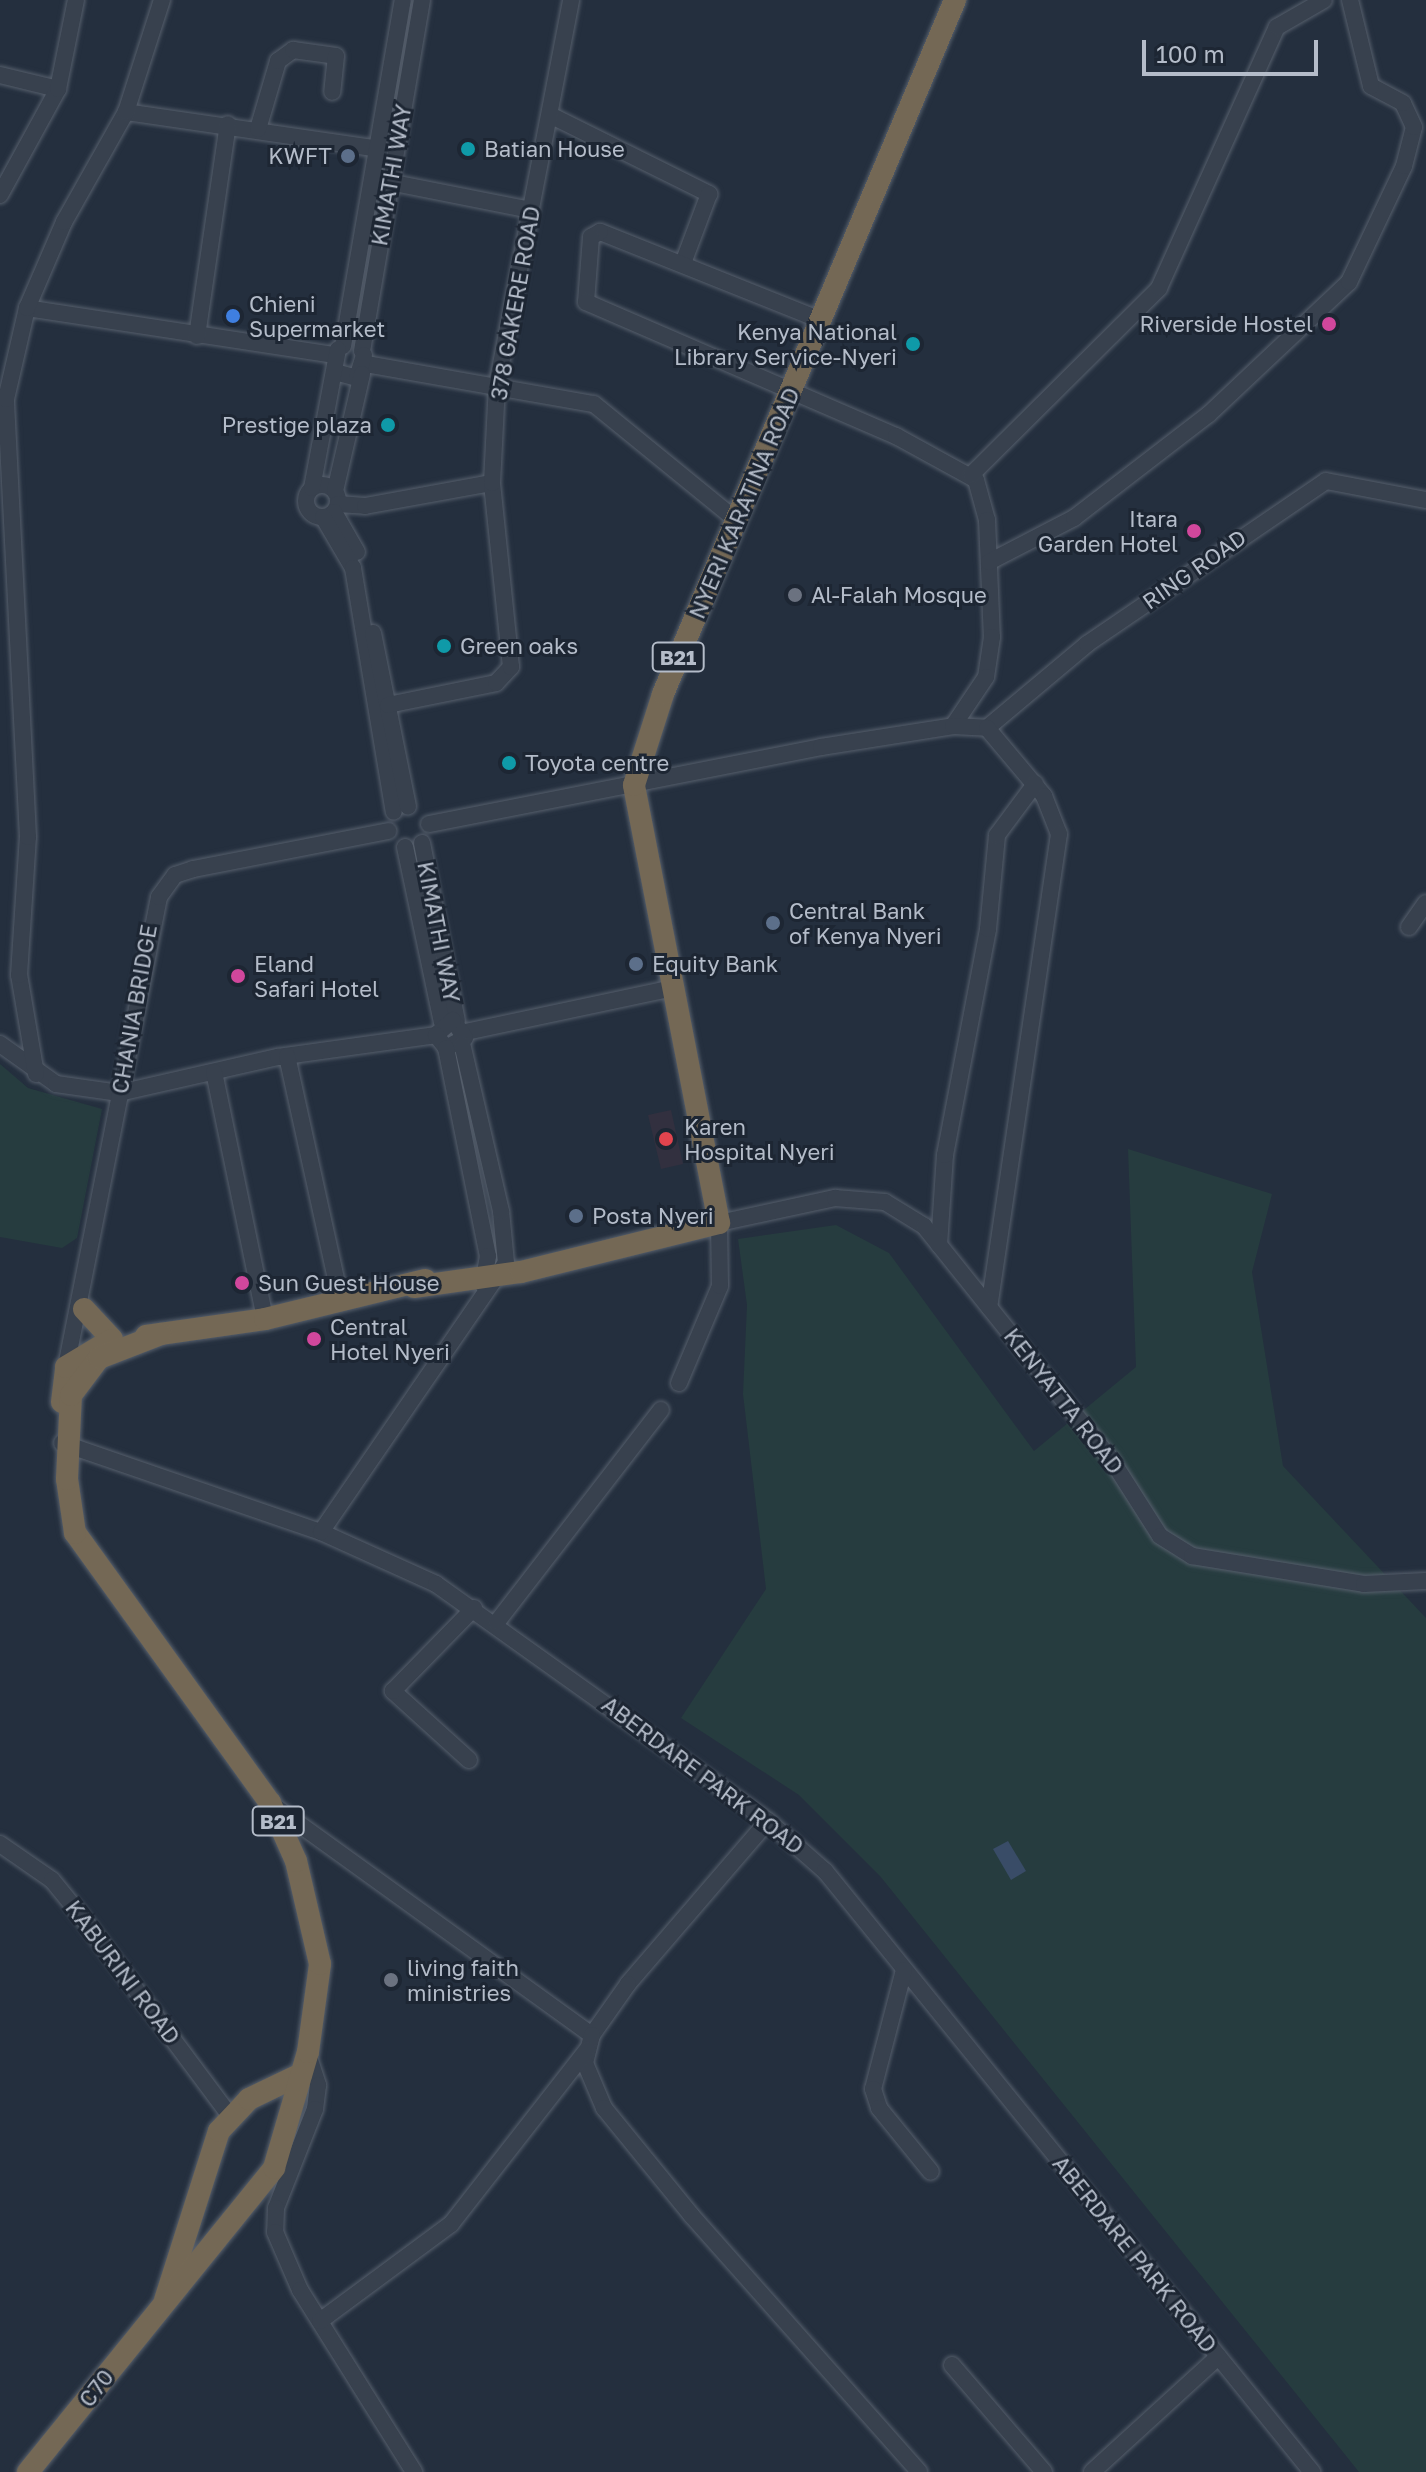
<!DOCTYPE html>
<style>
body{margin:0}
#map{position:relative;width:1426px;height:2472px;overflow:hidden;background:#242f3e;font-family:"Golos Text",sans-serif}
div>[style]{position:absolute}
.medical>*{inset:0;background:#32303f}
.green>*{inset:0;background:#263c3f}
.water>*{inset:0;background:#394c67}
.roads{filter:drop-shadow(0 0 2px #565f6c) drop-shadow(0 0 2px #565f6c)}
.minor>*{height:16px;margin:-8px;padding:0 8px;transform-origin:8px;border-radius:8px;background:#38414e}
.minor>.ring{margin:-8px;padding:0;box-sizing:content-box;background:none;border:16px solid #38414e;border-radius:50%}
.highway>*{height:22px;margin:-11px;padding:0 11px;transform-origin:11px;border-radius:11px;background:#746855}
.dots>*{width:22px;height:22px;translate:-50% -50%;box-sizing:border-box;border:4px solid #1d2633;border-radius:50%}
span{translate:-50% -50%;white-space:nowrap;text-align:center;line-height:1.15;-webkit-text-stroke:6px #1d2633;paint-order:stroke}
.shield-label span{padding:2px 6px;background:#1d2633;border:2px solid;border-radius:6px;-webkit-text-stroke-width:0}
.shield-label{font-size:20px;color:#b4bcc9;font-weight:700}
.poi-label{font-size:22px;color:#b4bcc9}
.left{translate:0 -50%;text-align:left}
.right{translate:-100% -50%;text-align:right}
.street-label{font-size:22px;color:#b4bcc9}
.scale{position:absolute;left:1142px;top:40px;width:176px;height:36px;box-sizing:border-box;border:4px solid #b4bcc9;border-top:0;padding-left:10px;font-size:24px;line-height:28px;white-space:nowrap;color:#b4bcc9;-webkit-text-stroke:6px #1d2633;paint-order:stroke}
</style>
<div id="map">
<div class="medical">
<div style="clip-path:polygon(671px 1110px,683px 1164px,661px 1169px,648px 1115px)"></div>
</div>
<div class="green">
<div style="clip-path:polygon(0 1064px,28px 1088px,102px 1109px,77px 1238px,62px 1248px,0 1237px)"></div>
<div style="clip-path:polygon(1128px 1149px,1272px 1194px,1252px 1272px,1283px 1466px,1426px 1618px,1426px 2472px,1359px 2472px,880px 1876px,799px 1795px,681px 1718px,766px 1589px,743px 1394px,747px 1305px,738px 1239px,836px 1225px,889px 1253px,1034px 1451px,1136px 1367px)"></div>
</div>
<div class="water">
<div style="clip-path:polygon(1008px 1841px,1026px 1871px,1011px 1880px,993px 1849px)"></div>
</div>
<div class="roads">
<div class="minor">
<div style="left:0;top:75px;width:60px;rotate:13.6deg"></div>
<div style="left:126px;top:112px;width:257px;rotate:8.3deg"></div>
<div style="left:550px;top:115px;width:178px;rotate:26.4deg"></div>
<div style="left:709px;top:194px;width:74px;rotate:110.6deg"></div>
<div style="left:258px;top:129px;width:71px;rotate:-73.6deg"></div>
<div style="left:278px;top:61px;width:19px;rotate:-36deg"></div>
<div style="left:293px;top:50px;width:43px;rotate:7.9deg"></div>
<div style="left:336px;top:56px;width:36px;rotate:96deg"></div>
<div style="left:389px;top:182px;width:145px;rotate:11.2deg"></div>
<div style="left:0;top:195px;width:121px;rotate:-61.3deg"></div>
<div style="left:58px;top:89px;width:91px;rotate:-78.6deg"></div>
<div style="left:27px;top:308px;width:310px;rotate:8.7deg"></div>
<div style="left:818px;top:319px;width:235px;rotate:-158.2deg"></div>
<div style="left:600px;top:232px;width:10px;rotate:151deg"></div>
<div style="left:591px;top:237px;width:65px;rotate:94.4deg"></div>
<div style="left:586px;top:302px;width:338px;rotate:23.4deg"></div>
<div style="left:896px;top:436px;width:91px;rotate:28.8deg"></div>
<div style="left:976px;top:480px;width:41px;rotate:74.6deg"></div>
<div style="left:987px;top:520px;width:117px;rotate:87.6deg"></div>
<div style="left:992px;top:637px;width:40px;rotate:98.5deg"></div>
<div style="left:986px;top:677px;width:59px;rotate:124deg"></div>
<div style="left:197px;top:336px;width:214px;rotate:-81.7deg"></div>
<div style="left:343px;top:346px;width:351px;rotate:-80.2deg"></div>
<div style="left:362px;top:351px;width:356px;rotate:-80.3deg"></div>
<div style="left:366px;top:364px;width:231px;rotate:10deg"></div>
<div style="left:594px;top:404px;width:182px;rotate:39.2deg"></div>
<div style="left:335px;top:372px;width:23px;rotate:15deg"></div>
<div style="left:357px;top:378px;width:24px;rotate:-73deg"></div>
<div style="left:971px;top:475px;width:265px;rotate:-44.8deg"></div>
<div style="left:1159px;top:288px;width:286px;rotate:-65.7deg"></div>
<div style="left:1277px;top:27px;width:54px;rotate:-29.9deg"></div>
<div class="ring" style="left:306px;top:485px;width:16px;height:16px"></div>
<div style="left:312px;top:488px;width:141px;rotate:-79.4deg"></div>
<div style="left:335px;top:491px;width:120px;rotate:-77deg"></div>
<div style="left:338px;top:504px;width:27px;rotate:4deg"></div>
<div style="left:365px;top:506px;width:129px;rotate:-10.3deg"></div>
<div style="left:334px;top:512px;width:46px;rotate:60.1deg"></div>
<div style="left:323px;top:517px;width:59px;rotate:59.5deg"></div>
<div style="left:353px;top:568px;width:247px;rotate:80.5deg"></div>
<div style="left:989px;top:562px;width:96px;rotate:-27.4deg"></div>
<div style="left:1074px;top:518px;width:170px;rotate:-37.6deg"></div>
<div style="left:1209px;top:414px;width:192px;rotate:-43.3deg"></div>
<div style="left:1349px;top:282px;width:128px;rotate:-64.6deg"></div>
<div style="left:1404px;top:166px;width:40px;rotate:-75.6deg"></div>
<div style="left:1414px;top:127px;width:26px;rotate:-115deg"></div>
<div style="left:1403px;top:103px;width:36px;rotate:-152deg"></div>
<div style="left:1371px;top:86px;width:89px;rotate:-103.7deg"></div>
<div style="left:373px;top:633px;width:177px;rotate:78.6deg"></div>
<div style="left:388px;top:705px;width:110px;rotate:-11.5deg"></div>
<div style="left:496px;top:683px;width:22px;rotate:-47deg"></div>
<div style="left:511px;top:667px;width:185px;rotate:-95.9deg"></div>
<div style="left:492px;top:483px;width:98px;rotate:-87.1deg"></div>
<div style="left:497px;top:385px;width:392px;rotate:-79.1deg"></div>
<div style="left:987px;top:728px;width:131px;rotate:-40deg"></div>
<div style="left:1087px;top:644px;width:289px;rotate:-34.3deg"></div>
<div style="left:1326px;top:481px;width:102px;rotate:10.8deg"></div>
<div style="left:429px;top:824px;width:399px;rotate:-11.1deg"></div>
<div style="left:821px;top:747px;width:134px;rotate:-9deg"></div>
<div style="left:953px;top:726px;width:34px;rotate:3deg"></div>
<div style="left:987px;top:728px;width:89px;rotate:50deg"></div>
<div style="left:1044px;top:796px;width:41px;rotate:68.5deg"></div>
<div style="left:1059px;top:834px;width:478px;rotate:98.4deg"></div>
<div style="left:422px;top:843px;width:181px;rotate:78.9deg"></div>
<div style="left:405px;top:847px;width:179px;rotate:78.1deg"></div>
<div style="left:1409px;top:927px;width:29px;rotate:-55deg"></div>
<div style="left:466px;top:1032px;width:208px;rotate:-12deg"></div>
<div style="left:0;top:1044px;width:69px;rotate:35.5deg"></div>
<div style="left:56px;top:1084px;width:64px;rotate:8.1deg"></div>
<div style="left:119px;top:1093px;width:163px;rotate:-12.8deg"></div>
<div style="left:278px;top:1057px;width:160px;rotate:-7.9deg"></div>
<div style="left:446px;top:1048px;width:21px;rotate:-28deg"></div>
<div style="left:465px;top:1038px;width:22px;rotate:-124deg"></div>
<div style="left:453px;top:1020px;width:23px;rotate:139deg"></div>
<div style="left:436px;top:1035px;width:16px;rotate:52deg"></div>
<div style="left:446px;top:1048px;width:212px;rotate:78.6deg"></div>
<div style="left:488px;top:1256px;width:29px;rotate:100deg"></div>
<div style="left:287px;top:1056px;width:252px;rotate:77.6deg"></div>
<div style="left:214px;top:1072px;width:252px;rotate:78.3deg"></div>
<div style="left:36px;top:1074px;width:100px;rotate:-99.7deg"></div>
<div style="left:19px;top:975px;width:138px;rotate:-86.3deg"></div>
<div style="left:28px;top:837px;width:439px;rotate:-92.9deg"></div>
<div style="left:6px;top:399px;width:93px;rotate:-77deg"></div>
<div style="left:27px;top:308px;width:94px;rotate:-66.7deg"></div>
<div style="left:64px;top:222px;width:126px;rotate:-60.6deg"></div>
<div style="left:126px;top:112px;width:118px;rotate:-72.2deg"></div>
<div style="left:939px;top:1245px;width:90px;rotate:-86.2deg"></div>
<div style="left:945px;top:1155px;width:230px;rotate:-79.2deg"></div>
<div style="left:988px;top:929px;width:94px;rotate:-84.5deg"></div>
<div style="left:997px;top:835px;width:64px;rotate:-53.3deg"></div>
<div style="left:66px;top:1367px;width:479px;rotate:-78.8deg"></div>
<div style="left:159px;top:897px;width:27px;rotate:-54deg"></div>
<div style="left:175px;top:875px;width:19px;rotate:-18deg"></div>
<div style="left:193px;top:869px;width:199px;rotate:-11deg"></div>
<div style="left:679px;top:1383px;width:105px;rotate:-67.1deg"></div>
<div style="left:720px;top:1286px;width:63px;rotate:-90.9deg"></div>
<div style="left:719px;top:1223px;width:119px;rotate:-12.2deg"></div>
<div style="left:835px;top:1198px;width:50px;rotate:4.6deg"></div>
<div style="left:885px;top:1202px;width:46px;rotate:31.6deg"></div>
<div style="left:924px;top:1226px;width:299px;rotate:51.3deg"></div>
<div style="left:1111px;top:1459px;width:91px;rotate:57.5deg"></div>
<div style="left:1160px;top:1536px;width:38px;rotate:32deg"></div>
<div style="left:1192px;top:1556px;width:174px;rotate:9.2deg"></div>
<div style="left:1364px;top:1584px;width:62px;rotate:-2.8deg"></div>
<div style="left:62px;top:1443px;width:274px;rotate:19deg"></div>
<div style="left:321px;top:1532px;width:126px;rotate:24.3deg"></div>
<div style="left:436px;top:1584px;width:408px;rotate:35.5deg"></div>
<div style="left:768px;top:1821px;width:76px;rotate:41.3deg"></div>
<div style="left:825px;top:1871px;width:774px;rotate:50.98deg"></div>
<div style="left:321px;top:1532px;width:326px;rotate:-55.5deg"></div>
<div style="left:506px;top:1263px;width:52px;rotate:-95.5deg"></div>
<div style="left:501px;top:1211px;width:171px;rotate:-103.1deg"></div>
<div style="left:497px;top:1622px;width:268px;rotate:-52.3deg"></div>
<div style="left:469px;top:1760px;width:103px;rotate:-137.8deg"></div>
<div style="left:393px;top:1691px;width:116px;rotate:-45.7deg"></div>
<div style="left:270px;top:1803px;width:397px;rotate:35.8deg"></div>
<div style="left:768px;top:1821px;width:215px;rotate:130.7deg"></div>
<div style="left:628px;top:1984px;width:62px;rotate:125.2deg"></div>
<div style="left:592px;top:2035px;width:29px;rotate:104deg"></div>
<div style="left:585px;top:2063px;width:49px;rotate:67.1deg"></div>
<div style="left:604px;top:2108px;width:139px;rotate:50.8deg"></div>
<div style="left:692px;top:2216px;width:342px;rotate:48.4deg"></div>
<div style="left:0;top:1844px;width:63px;rotate:34.7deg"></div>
<div style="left:52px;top:1880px;width:41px;rotate:50.9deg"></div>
<div style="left:78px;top:1912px;width:254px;rotate:53.3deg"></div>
<div style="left:904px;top:1970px;width:123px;rotate:104.6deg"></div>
<div style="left:873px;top:2089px;width:20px;rotate:72deg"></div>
<div style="left:879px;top:2108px;width:82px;rotate:50.9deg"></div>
<div style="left:308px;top:2054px;width:33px;rotate:72deg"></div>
<div style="left:318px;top:2085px;width:24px;rotate:97deg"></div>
<div style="left:315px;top:2109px;width:106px;rotate:111.5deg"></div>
<div style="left:276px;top:2208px;width:24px;rotate:92deg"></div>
<div style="left:275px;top:2232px;width:63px;rotate:66.7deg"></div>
<div style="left:300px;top:2290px;width:215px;rotate:57.9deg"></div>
<div style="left:320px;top:2321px;width:163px;rotate:-36.5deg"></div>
<div style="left:451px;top:2224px;width:221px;rotate:-52deg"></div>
<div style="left:952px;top:2365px;width:141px;rotate:49.3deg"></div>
<div style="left:1092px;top:2472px;width:171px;rotate:-42.4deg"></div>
</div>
<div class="highway">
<div style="left:414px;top:1287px;width:108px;rotate:-8deg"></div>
<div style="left:521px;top:1272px;width:204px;rotate:-13.9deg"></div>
<div style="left:719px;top:1223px;width:446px;rotate:-101deg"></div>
<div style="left:634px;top:785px;width:96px;rotate:-72.3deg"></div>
<div style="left:663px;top:694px;width:753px;rotate:-67.18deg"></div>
<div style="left:84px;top:1309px;width:41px;rotate:47deg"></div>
<div style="left:146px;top:1336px;width:120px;rotate:-8.1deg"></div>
<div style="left:265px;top:1319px;width:165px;rotate:-13.7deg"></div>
<div style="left:62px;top:1402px;width:35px;rotate:-83deg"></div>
<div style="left:66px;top:1367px;width:52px;rotate:-31deg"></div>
<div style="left:165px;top:2300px;width:177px;rotate:-72.3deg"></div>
<div style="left:219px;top:2131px;width:44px;rotate:-46.8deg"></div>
<div style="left:249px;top:2099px;width:58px;rotate:-25.7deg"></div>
<div style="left:28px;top:2472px;width:391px;rotate:-51deg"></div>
<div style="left:274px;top:2168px;width:121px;rotate:-73.7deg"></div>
<div style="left:308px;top:2052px;width:89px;rotate:-82.2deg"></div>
<div style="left:320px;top:1964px;width:106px;rotate:-103.1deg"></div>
<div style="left:296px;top:1861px;width:64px;rotate:-114.1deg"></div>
<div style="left:270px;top:1803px;width:333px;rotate:-125.8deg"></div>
<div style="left:75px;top:1533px;width:55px;rotate:-98.4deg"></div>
<div style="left:67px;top:1479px;width:84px;rotate:-87.3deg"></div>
<div style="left:71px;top:1395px;width:46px;rotate:-52.9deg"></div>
<div style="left:99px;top:1358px;width:66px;rotate:-21.2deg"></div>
</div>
</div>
<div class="dots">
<div style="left:468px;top:149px;background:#0f9aa8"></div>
<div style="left:348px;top:156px;background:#5c6f8a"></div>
<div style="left:233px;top:316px;background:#3f7fe0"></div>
<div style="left:1329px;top:324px;background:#d1479c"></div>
<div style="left:913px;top:344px;background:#0f9aa8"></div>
<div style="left:388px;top:425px;background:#0f9aa8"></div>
<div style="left:1194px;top:531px;background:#d1479c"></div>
<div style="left:795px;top:595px;background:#6b7280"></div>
<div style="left:444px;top:646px;background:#0f9aa8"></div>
<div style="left:509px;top:763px;background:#0f9aa8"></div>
<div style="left:773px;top:923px;background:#5c6f8a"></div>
<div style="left:636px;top:964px;background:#5c6f8a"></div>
<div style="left:238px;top:976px;background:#d1479c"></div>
<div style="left:666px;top:1139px;background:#e0444e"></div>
<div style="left:576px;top:1216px;background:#5c6f8a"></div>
<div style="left:242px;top:1283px;background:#d1479c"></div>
<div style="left:314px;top:1339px;background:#d1479c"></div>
<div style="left:391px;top:1980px;background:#6b7280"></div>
</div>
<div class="shield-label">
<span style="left:678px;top:657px">B21</span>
<span style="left:278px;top:1821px">B21</span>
</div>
<div class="poi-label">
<span class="left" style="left:484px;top:149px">Batian House</span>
<span class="right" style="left:332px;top:156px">KWFT</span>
<span class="left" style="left:249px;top:316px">Chieni<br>Supermarket</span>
<span class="right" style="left:1313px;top:324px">Riverside Hostel</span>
<span class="right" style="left:897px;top:344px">Kenya National<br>Library Service-Nyeri</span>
<span class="right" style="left:372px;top:425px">Prestige plaza</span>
<span class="right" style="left:1178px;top:531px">Itara<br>Garden Hotel</span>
<span class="left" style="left:811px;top:595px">Al-Falah Mosque</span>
<span class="left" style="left:460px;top:646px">Green oaks</span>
<span class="left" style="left:525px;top:763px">Toyota centre</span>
<span class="left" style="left:789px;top:923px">Central Bank<br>of Kenya Nyeri</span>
<span class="left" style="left:254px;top:976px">Eland<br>Safari Hotel</span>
<span class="left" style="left:652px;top:964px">Equity Bank</span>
<span class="left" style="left:684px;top:1139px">Karen<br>Hospital Nyeri</span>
<span class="left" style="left:592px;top:1216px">Posta Nyeri</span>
<span class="left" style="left:258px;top:1283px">Sun Guest House</span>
<span class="left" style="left:330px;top:1339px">Central<br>Hotel Nyeri</span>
<span class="left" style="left:407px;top:1980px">living faith<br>ministries</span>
</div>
<div class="street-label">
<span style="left:391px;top:175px;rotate:-80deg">KIMATHI WAY</span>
<span style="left:515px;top:303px;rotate:-80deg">378 GAKERE ROAD</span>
<span style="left:744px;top:503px;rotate:-67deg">NYERI KARATINA ROAD</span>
<span style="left:1194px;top:569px;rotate:-35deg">RING ROAD</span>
<span style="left:439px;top:932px;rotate:79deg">KIMATHI WAY</span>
<span style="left:134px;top:1009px;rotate:-80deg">CHANIA BRIDGE</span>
<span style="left:1064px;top:1401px;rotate:52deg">KENYATTA ROAD</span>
<span style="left:703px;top:1775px;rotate:37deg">ABERDARE PARK ROAD</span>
<span style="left:123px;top:1972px;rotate:53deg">KABURINI ROAD</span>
<span style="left:1135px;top:2254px;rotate:51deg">ABERDARE PARK ROAD</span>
<span style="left:96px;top:2388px;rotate:-52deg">C70</span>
</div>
<div class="scale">100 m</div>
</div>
